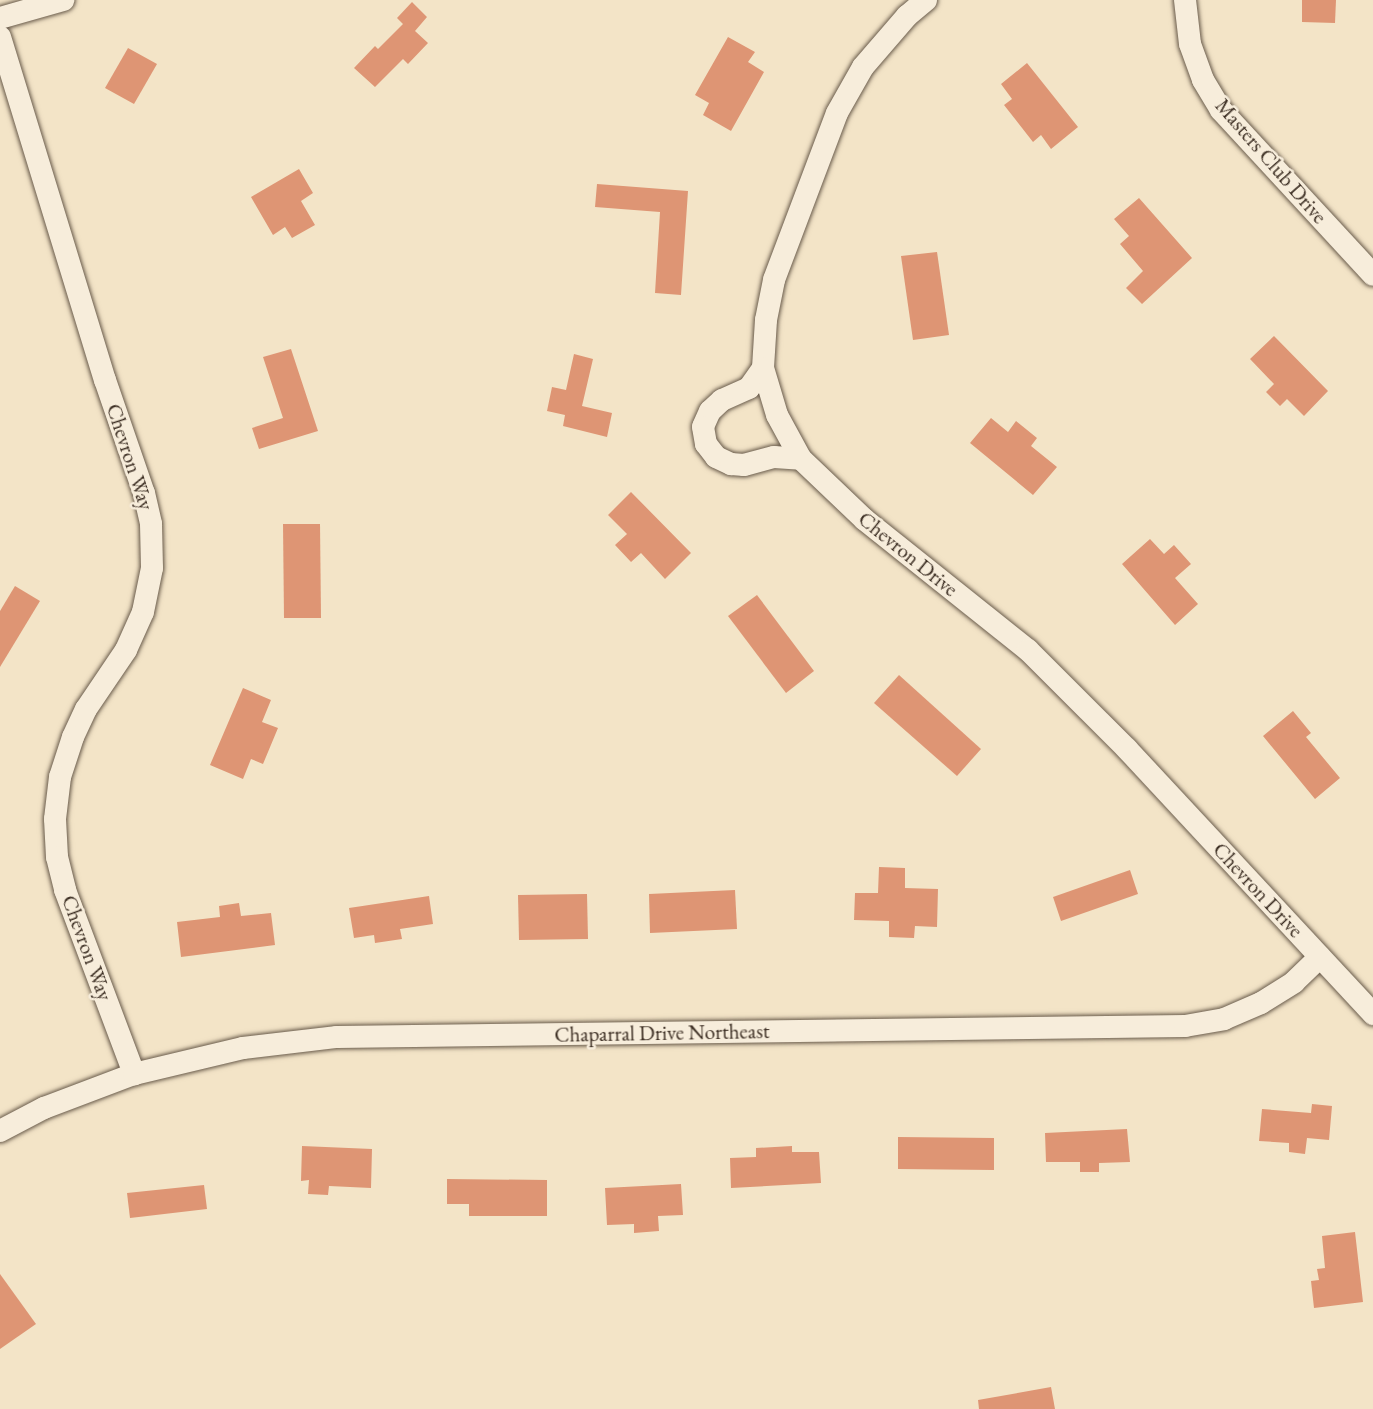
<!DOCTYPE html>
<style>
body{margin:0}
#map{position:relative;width:1373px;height:1409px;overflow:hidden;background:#f3e4c7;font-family:"EB Garamond",serif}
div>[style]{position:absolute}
.building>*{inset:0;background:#de9574}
.roads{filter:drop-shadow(0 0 2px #695b4b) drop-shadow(0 0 2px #695b4b)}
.minor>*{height:22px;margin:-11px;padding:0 11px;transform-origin:11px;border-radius:11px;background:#f7eddb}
span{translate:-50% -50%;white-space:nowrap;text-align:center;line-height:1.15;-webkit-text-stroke:5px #f7eddb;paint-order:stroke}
.street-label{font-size:21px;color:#3b2d22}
</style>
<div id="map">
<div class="building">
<div style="clip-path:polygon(1302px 0,1336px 0,1335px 23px,1302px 22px)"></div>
<div style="clip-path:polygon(412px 2px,427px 17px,415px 31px,428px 43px,408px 64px,403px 59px,375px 87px,354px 68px,375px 46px,378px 49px,403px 24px,397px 18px)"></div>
<div style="clip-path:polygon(728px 37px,755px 52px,748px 62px,764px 72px,731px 131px,703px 115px,709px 103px,695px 95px)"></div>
<div style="clip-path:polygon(128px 48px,157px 64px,134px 104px,105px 88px)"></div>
<div style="clip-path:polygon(1027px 63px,1078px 127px,1051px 149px,1041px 135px,1033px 142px,1004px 105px,1012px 99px,1001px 84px)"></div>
<div style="clip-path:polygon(299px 169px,313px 193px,301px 201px,315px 225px,292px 238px,285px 227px,273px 235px,251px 197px)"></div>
<div style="clip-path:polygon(597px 184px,688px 191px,681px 295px,655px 293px,660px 212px,595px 207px)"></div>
<div style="clip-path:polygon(1139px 198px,1192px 258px,1142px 304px,1126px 288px,1143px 271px,1120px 244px,1129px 236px,1114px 219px)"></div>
<div style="clip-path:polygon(937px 252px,949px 335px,913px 340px,901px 256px)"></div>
<div style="clip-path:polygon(1274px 336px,1328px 391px,1304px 416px,1287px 399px,1280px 406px,1266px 392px,1274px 384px,1250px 359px)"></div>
<div style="clip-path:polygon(291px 349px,318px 431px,259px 449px,252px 428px,283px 418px,263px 357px)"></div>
<div style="clip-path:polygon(574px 354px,593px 359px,582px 406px,612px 413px,607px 437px,563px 426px,565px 415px,547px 411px,552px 387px,566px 390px)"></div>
<div style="clip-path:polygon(991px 418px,1008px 432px,1016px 421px,1037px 438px,1031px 446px,1057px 467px,1033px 495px,970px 443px)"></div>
<div style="clip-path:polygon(631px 492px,691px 553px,665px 579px,641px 553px,631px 562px,615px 545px,627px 534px,608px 515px)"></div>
<div style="clip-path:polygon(283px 524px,320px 524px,321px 618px,284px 618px)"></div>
<div style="clip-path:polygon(1150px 539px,1164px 554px,1174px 545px,1191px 564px,1175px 578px,1198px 604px,1175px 625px,1122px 564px)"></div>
<div style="clip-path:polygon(15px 586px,40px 601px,0 667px,0 611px)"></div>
<div style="clip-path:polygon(757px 595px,814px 671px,786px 693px,728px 616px)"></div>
<div style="clip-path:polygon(899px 675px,981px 749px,957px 776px,874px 703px)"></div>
<div style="clip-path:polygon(243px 688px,271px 700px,262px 722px,278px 728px,263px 764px,251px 759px,243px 779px,210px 765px)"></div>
<div style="clip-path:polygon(1293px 711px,1311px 733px,1306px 737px,1340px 778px,1315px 799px,1263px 736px)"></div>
<div style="clip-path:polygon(879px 867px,905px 868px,905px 888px,938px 889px,937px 927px,915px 926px,914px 938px,889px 937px,889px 921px,854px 920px,855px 893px,878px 893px)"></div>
<div style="clip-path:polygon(1130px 870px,1138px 894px,1061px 921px,1053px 897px)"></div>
<div style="clip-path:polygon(735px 890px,737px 929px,650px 933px,649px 894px)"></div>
<div style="clip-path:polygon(587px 894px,588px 939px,519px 940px,518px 895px)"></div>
<div style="clip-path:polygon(429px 896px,433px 924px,400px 929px,402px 939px,375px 943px,374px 935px,354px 938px,349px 908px)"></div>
<div style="clip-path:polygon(239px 903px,241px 916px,271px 913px,275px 945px,181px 957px,177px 922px,220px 917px,219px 906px)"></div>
<div style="clip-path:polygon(1312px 1104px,1332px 1106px,1329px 1140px,1307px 1138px,1305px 1154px,1289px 1152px,1289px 1143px,1259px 1141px,1262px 1109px,1311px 1113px)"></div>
<div style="clip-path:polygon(1127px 1129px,1130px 1162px,1099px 1163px,1099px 1172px,1080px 1172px,1080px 1162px,1046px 1162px,1045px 1133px)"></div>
<div style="clip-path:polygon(898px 1137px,994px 1138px,994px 1170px,898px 1169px)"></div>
<div style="clip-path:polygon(302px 1146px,372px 1149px,371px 1188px,329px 1186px,328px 1195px,308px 1194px,309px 1180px,301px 1181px)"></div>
<div style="clip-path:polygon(792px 1146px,792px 1152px,819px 1152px,821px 1183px,731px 1188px,730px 1158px,756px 1157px,756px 1148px)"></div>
<div style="clip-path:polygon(447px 1179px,547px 1180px,547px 1216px,469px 1216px,469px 1204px,447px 1204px)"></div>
<div style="clip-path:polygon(681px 1184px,683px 1215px,658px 1216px,659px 1231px,634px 1233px,634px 1224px,607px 1225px,605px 1188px)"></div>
<div style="clip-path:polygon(204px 1185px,207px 1209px,130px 1218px,127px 1193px)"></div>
<div style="clip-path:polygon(1355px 1232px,1363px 1302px,1314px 1308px,1311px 1281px,1319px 1280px,1317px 1269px,1325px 1268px,1322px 1236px)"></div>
<div style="clip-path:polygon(0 1274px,36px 1324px,0 1349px)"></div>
<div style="clip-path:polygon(1051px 1387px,1055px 1409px,979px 1409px,978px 1400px)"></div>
</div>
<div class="roads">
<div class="minor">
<div style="left:926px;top:0;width:25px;rotate:140deg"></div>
<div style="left:907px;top:16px;width:67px;rotate:130.8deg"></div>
<div style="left:863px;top:67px;width:53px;rotate:119.5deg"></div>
<div style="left:837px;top:113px;width:178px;rotate:110.7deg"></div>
<div style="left:774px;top:280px;width:41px;rotate:101.3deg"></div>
<div style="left:766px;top:320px;width:48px;rotate:93.6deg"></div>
<div style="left:763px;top:368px;width:49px;rotate:73.4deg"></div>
<div style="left:777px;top:415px;width:50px;rotate:61.4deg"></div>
<div style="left:801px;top:459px;width:88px;rotate:43.6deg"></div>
<div style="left:865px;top:520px;width:208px;rotate:38.6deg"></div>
<div style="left:1028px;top:650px;width:140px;rotate:45deg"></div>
<div style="left:1127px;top:749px;width:362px;rotate:47.1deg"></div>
<div style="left:1185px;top:0;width:44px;rotate:83.5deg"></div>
<div style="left:1190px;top:44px;width:38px;rotate:70deg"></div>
<div style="left:1203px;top:80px;width:35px;rotate:59deg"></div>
<div style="left:1221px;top:110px;width:224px;rotate:47.3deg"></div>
<div style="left:0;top:18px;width:66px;rotate:-15.9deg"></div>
<div style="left:0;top:37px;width:359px;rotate:73deg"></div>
<div style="left:105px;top:380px;width:120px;rotate:71deg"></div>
<div style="left:144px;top:493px;width:32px;rotate:77deg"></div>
<div style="left:151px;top:524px;width:44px;rotate:88.7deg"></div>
<div style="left:152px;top:568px;width:45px;rotate:101.6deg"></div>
<div style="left:143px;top:612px;width:42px;rotate:114.1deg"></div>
<div style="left:126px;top:650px;width:71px;rotate:124.1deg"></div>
<div style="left:86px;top:709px;width:31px;rotate:115deg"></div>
<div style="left:73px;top:737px;width:42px;rotate:108deg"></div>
<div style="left:60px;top:777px;width:42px;rotate:96.8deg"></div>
<div style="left:55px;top:819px;width:38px;rotate:87deg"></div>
<div style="left:57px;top:857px;width:34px;rotate:76deg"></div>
<div style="left:65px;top:890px;width:197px;rotate:69.4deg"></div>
<div style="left:763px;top:368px;width:24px;rotate:125deg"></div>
<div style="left:749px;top:388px;width:30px;rotate:156deg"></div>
<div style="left:722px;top:400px;width:16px;rotate:137deg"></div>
<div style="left:710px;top:411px;width:17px;rotate:114deg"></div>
<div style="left:703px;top:427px;width:17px;rotate:80deg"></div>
<div style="left:706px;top:444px;width:16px;rotate:52deg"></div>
<div style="left:716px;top:457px;width:17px;rotate:25deg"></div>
<div style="left:731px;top:464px;width:13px;rotate:4deg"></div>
<div style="left:744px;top:465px;width:31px;rotate:-15deg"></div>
<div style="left:774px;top:457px;width:27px;rotate:4deg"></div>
<div style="left:0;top:1131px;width:50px;rotate:-27.6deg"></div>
<div style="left:44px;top:1108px;width:96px;rotate:-20.7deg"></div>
<div style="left:134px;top:1074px;width:112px;rotate:-13.4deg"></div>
<div style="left:243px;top:1048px;width:95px;rotate:-6.7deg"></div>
<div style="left:337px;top:1037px;width:848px;rotate:-0.74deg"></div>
<div style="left:1185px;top:1026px;width:40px;rotate:-10deg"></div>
<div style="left:1224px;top:1019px;width:40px;rotate:-23.4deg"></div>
<div style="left:1261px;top:1003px;width:39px;rotate:-32deg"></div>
<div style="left:1294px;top:982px;width:36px;rotate:-44deg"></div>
</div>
</div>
<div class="street-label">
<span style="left:1271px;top:161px;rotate:49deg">Masters Club Drive</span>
<span style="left:130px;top:457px;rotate:72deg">Chevron Way</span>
<span style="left:908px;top:554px;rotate:39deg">Chevron Drive</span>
<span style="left:1258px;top:890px;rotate:47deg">Chevron Drive</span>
<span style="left:87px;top:948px;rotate:70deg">Chevron Way</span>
<span style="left:662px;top:1033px;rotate:-1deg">Chaparral Drive Northeast</span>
</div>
</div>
